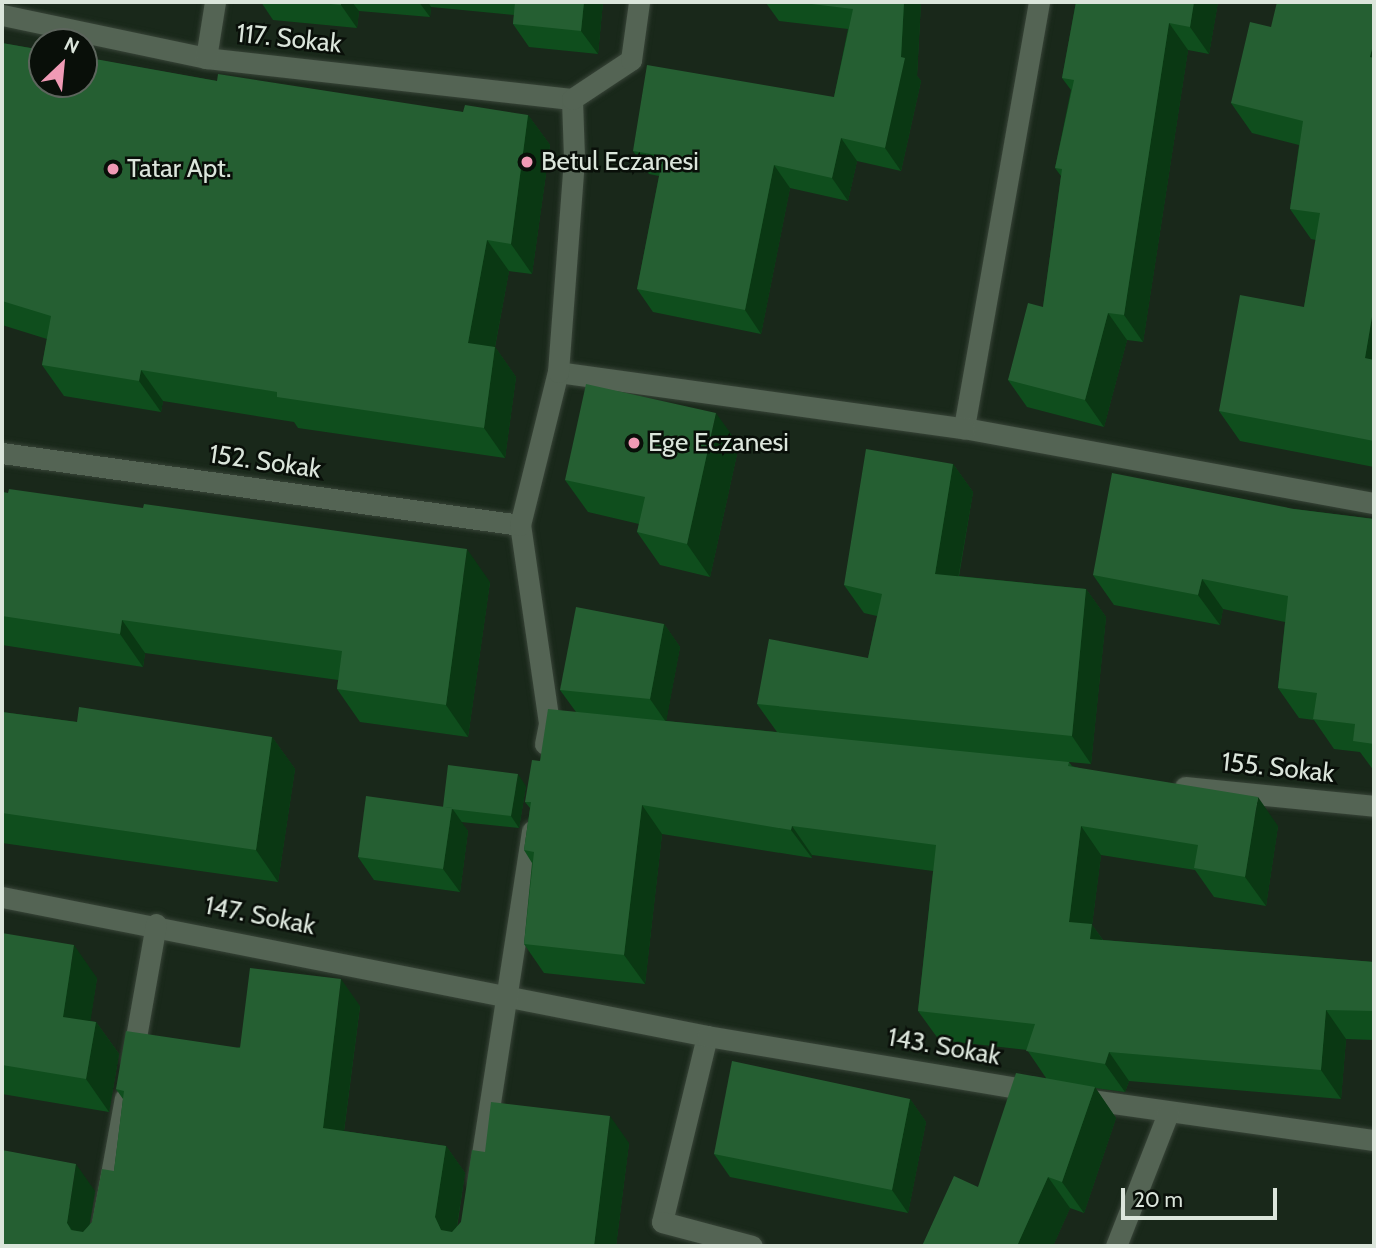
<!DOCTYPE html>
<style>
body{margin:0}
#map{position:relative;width:1376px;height:1248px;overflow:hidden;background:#19281a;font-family:Cabin,sans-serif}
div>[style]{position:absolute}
.roads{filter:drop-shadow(0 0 2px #384438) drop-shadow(0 0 2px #384438)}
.service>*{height:21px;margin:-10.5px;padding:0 10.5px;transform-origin:10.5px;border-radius:10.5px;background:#546454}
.minor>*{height:21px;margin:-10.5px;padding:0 10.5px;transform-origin:10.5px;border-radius:10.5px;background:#546454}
.wall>*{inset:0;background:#0f4e1d}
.shaded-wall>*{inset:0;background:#0a3813}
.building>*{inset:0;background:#255f32}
.dots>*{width:19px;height:19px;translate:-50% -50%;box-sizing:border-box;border:4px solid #090f09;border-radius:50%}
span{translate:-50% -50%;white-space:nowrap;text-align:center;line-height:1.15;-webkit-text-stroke:5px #090f09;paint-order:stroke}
.street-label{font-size:26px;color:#dbe5db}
.poi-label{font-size:26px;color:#dbe5db}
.left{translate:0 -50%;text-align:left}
.frame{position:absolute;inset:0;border:4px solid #dbe5db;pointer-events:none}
.north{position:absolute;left:28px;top:28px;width:70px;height:70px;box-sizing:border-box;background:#090f09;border:2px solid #5d655d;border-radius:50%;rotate:26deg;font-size:19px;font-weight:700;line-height:28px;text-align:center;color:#dbe5db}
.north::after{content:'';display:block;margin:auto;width:24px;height:32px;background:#f09ab5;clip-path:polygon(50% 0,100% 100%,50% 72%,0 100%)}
.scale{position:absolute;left:1121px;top:1188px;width:156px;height:32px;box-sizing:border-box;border:4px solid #dbe5db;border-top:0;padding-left:9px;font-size:21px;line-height:24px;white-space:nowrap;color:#dbe5db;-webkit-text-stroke:5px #090f09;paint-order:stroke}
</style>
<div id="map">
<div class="roads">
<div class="service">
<div style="left:707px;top:1036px;width:191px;rotate:103.6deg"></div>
<div style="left:662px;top:1222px;width:93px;rotate:14.9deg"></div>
</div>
<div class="minor">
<div style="left:1039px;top:2px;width:433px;rotate:100deg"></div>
<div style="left:964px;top:428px;width:417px;rotate:10.4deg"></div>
<div style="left:2px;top:15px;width:208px;rotate:11.9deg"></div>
<div style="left:206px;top:58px;width:368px;rotate:6.4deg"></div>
<div style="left:206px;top:58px;width:57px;rotate:-80.9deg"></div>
<div style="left:558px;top:372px;width:410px;rotate:7.9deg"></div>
<div style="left:2px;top:453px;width:523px;rotate:7.91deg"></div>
<div style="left:545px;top:744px;width:21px;rotate:-79deg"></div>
<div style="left:549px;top:723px;width:200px;rotate:-98.3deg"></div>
<div style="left:520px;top:525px;width:158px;rotate:-76.1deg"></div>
<div style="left:558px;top:372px;width:216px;rotate:-85.7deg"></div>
<div style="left:574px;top:157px;width:58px;rotate:-92deg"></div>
<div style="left:572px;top:99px;width:71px;rotate:-33.5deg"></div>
<div style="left:631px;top:60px;width:59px;rotate:-82.1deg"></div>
<div style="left:1185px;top:787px;width:190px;rotate:5.7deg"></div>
<div style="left:2px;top:897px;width:719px;rotate:11.15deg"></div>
<div style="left:707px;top:1036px;width:338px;rotate:9.5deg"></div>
<div style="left:132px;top:1060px;width:138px;rotate:-80deg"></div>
<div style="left:1078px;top:1098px;width:299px;rotate:8.1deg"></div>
<div style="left:478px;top:1180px;width:353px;rotate:-81.2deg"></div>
<div style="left:98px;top:1246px;width:150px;rotate:-79.7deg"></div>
<div style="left:1116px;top:1246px;width:143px;rotate:-68.6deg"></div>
</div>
</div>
<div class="wall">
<div style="clip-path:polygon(261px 2px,603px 2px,598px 54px,529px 47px,513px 24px,514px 15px,431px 7px,430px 17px,359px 11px,357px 28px,273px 20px)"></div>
<div style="clip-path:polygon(760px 2px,921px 2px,917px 76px,921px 81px,901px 171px,857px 161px,848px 201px,790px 188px,761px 334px,653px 312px,637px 289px,659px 176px,649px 174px,633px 151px,834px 97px,848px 29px,779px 21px,766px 3px)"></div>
<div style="clip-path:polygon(1076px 2px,1218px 2px,1209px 54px,1188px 50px,1143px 342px,1127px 340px,1104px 427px,1027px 407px,1008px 380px,1043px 307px,1061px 176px,1055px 168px,1071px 90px,1062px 78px)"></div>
<div style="clip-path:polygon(1374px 2px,1374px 467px,1240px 441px,1219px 411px,1304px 307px,1316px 240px,1311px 239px,1290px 209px,1299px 145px,1252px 133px,1231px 103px,1271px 27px)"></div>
<div style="clip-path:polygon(2px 43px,217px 81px,463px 112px,528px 115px,550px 145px,532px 274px,509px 271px,495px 347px,516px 377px,505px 458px,298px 428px,294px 422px,163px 401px,161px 412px,64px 396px,42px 365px,47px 339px,2px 325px)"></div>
<div style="clip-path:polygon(739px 445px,710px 577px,660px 565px,637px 532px,639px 524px,588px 512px,565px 480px)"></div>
<div style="clip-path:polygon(953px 464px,973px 492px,959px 576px,1086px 589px,1106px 617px,1091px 764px,1069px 762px,1072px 766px,1278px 826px,1266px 906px,1214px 897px,1195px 870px,1101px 855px,1092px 925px,1103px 940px,1374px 962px,1374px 1040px,1346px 1039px,1341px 1099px,1129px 1081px,1125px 1092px,1095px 1088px,1116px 1118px,1084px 1213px,1070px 1208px,1053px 1246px,922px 1246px,978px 1187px,1046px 1078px,1027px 1050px,939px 1040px,918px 1011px,933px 871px,812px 855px,812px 858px,662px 834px,645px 984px,544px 973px,524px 944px,532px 863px,524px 850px,530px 808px,525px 802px,540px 761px,576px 712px,560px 690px,664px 624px,680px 647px,666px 721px,777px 732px,757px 704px,868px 658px,877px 616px,864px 613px,844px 585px)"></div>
<div style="clip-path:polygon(2px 492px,490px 582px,468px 737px,360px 722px,337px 689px,338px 680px,145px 653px,143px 667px,2px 645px)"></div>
<div style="clip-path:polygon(1294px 509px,1374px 519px,1374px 771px,1360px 752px,1334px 749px,1314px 720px,1299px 718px,1278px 688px,1285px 622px,1223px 609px,1220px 625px,1114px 605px,1093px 575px)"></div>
<div style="clip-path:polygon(2px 712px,77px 722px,272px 737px,295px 769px,278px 882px,2px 843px)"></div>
<div style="clip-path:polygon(526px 786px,519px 828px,461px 822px,468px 831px,460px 892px,374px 880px,358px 857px,443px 807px)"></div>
<div style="clip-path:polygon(2px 933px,97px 978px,90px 1021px,96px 1022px,119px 1054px,109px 1112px,2px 1094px)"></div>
<div style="clip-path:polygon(360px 1006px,344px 1131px,446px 1146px,465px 1173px,457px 1227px,461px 1222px,485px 1152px,629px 1143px,616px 1246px,2px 1246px,95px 1191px,89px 1225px,92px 1222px,114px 1171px,123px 1099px,116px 1089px)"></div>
<div style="clip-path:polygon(910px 1099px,926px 1122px,908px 1213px,730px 1177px,714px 1154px)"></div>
</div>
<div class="shaded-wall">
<div style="clip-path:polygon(341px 2px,352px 2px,359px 11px,357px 28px,341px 5px)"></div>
<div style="clip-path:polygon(419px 2px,428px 2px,431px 7px,430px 17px)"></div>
<div style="clip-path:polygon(584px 2px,603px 2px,598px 54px,581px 31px)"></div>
<div style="clip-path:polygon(904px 2px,921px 2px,917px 76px,921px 81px,901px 171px,885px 148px,901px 57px)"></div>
<div style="clip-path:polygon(1194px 2px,1218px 2px,1209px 54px,1190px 27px)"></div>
<div style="clip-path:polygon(1169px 23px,1188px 50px,1143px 342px,1124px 315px)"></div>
<div style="clip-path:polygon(1374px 41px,1374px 63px,1370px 57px)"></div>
<div style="clip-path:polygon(528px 115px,550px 145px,532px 274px,511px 244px)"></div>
<div style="clip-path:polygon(841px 138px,857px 161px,848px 201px,832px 178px)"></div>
<div style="clip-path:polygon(774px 165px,790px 188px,761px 334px,745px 310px)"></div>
<div style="clip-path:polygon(487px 240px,509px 271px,490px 373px,468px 343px)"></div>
<div style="clip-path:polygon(1374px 305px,1374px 372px,1365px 358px)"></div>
<div style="clip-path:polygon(1108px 313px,1127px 340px,1104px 427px,1085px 400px)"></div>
<div style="clip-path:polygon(495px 347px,516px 377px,505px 458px,484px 428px)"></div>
<div style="clip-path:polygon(141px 370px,163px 401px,161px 412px,139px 381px)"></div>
<div style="clip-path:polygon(716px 413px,739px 445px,710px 577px,687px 544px)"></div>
<div style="clip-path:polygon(953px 464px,973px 492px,954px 602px,935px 574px)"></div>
<div style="clip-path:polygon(467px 549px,490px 582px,468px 737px,446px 705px)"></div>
<div style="clip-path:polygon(1202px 579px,1223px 609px,1220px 625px,1198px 595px)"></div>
<div style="clip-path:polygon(1086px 589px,1106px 617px,1091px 764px,1072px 736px)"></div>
<div style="clip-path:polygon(122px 620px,145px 653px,143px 667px,120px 634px)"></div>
<div style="clip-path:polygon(664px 624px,680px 647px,666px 722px,650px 699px)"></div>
<div style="clip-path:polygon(272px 737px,295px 769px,278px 882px,256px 850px)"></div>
<div style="clip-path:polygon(518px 774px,526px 786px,519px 828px,511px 816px)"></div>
<div style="clip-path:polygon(1258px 797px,1278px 826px,1266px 906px,1245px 877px)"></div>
<div style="clip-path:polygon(642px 805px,662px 834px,645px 984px,624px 955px)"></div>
<div style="clip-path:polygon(452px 808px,468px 831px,460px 892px,443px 869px)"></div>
<div style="clip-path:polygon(792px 826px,812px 855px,812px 858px,791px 830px)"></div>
<div style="clip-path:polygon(1081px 826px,1101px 855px,1092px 925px,1112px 953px,1089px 950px,1069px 922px)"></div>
<div style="clip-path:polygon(74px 945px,97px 978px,86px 1050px,63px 1017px)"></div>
<div style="clip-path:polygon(341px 979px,360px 1006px,341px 1154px,323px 1128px)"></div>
<div style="clip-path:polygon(1326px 1010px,1346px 1039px,1341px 1099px,1321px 1070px)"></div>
<div style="clip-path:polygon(96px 1022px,119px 1054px,109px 1112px,86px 1079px)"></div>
<div style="clip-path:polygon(1109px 1052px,1129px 1081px,1125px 1092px,1105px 1064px)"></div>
<div style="clip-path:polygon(1095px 1087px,1116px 1118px,1084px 1213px,1062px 1182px)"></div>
<div style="clip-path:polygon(910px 1099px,926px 1122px,908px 1213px,892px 1190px)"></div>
<div style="clip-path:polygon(610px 1116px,629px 1143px,616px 1246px,594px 1246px)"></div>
<div style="clip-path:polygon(446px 1146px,465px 1173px,454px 1244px,441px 1230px,435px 1217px)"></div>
<div style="clip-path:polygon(76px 1164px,95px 1191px,86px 1246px,83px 1246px,67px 1223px)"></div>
<div style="clip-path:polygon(1048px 1177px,1070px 1208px,1053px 1246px,1017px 1246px)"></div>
</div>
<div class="building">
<div style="clip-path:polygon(310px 2px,341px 2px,341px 5px)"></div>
<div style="clip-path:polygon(515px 2px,584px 2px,581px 31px,513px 24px)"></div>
<div style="clip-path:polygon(795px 2px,904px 2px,901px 57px,905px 58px,885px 148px,841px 138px,832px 178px,774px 165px,745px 310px,637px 289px,663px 156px,633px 151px,647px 65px,834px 97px,853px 9px)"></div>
<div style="clip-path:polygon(1076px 2px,1194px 2px,1190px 27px,1169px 23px,1124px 315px,1108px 313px,1085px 400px,1008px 380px,1028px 303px,1043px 307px,1062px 169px,1055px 168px,1074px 80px,1062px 78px)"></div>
<div style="clip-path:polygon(1277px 2px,1374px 2px,1374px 41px,1370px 57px,1374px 58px,1374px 305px,1365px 358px,1374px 360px,1374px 441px,1219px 411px,1240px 295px,1304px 307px,1320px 213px,1290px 209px,1303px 121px,1231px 103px,1250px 22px,1271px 27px)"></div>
<div style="clip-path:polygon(2px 43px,42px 50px,42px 84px,84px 84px,84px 57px,217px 81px,218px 74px,463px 112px,465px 105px,528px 115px,511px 244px,487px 240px,468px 343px,495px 347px,484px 428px,277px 397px,277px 392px,141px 370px,139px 381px,42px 365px,51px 316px,2px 301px)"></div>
<div style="clip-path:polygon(586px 384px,716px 413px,687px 544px,637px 532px,645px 497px,565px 480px)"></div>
<div style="clip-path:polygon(866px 449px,953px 464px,935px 574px,1086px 589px,1072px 736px,757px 704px,769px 639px,868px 658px,882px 594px,844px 585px)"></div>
<div style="clip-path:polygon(1112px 473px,1294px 509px,1374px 519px,1374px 744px,1353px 741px,1355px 724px,1313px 719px,1317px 693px,1278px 688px,1288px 596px,1202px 579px,1198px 595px,1093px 575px)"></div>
<div style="clip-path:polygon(9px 489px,143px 508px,144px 504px,467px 549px,446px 705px,337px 689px,342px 651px,122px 620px,120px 634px,2px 616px,2px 492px,8px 493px)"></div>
<div style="clip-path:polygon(576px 607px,664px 624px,650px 699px,560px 690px)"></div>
<div style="clip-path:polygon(79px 707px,272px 737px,256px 850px,2px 813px,2px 712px,77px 722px)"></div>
<div style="clip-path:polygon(548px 709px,1069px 762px,1068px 766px,1258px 797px,1245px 877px,1194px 868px,1198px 845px,1081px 826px,1069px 922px,1092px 924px,1090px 939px,1374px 962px,1374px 1011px,1326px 1010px,1321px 1070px,1109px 1052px,1105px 1064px,1026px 1051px,1035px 1024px,918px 1011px,936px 845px,792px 826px,791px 830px,642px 805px,624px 955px,524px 944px,534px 852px,524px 850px,531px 802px,525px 802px,532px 760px,540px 761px)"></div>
<div style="clip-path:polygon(448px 765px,518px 774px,511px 816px,451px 809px,452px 808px,443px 807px)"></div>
<div style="clip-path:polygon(366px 796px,452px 808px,443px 869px,358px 857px)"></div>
<div style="clip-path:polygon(2px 933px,74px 945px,63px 1017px,96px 1022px,86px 1079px,2px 1065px)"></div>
<div style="clip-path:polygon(250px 968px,341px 979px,323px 1128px,446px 1146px,435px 1217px,441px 1230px,452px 1232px,461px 1222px,472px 1150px,485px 1152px,491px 1102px,610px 1116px,594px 1246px,2px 1246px,2px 1150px,76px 1164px,67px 1223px,71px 1230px,83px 1232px,92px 1222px,102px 1169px,114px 1171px,124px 1091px,116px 1089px,126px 1031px,240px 1048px)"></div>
<div style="clip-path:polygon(732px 1061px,910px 1099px,892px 1190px,714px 1154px)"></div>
<div style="clip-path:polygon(1016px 1073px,1095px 1087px,1062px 1182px,1048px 1177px,1017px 1246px,922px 1246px,954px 1176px,978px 1187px)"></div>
</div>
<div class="dots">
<div style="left:527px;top:162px;background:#f09ab5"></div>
<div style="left:113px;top:169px;background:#f09ab5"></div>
<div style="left:634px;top:443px;background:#f09ab5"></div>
</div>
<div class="street-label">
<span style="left:289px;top:39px;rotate:6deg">117. Sokak</span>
<span style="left:265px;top:462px;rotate:8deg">152. Sokak</span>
<span style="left:1278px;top:768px;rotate:6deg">155. Sokak</span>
<span style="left:260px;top:916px;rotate:11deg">147. Sokak</span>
<span style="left:944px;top:1047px;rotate:10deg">143. Sokak</span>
</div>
<div class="poi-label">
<span class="left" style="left:541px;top:162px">Betul Eczanesi</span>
<span class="left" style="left:127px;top:169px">Tatar Apt.</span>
<span class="left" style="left:648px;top:443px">Ege Eczanesi</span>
</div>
<div class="frame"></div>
<div class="north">N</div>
<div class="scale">20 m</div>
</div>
